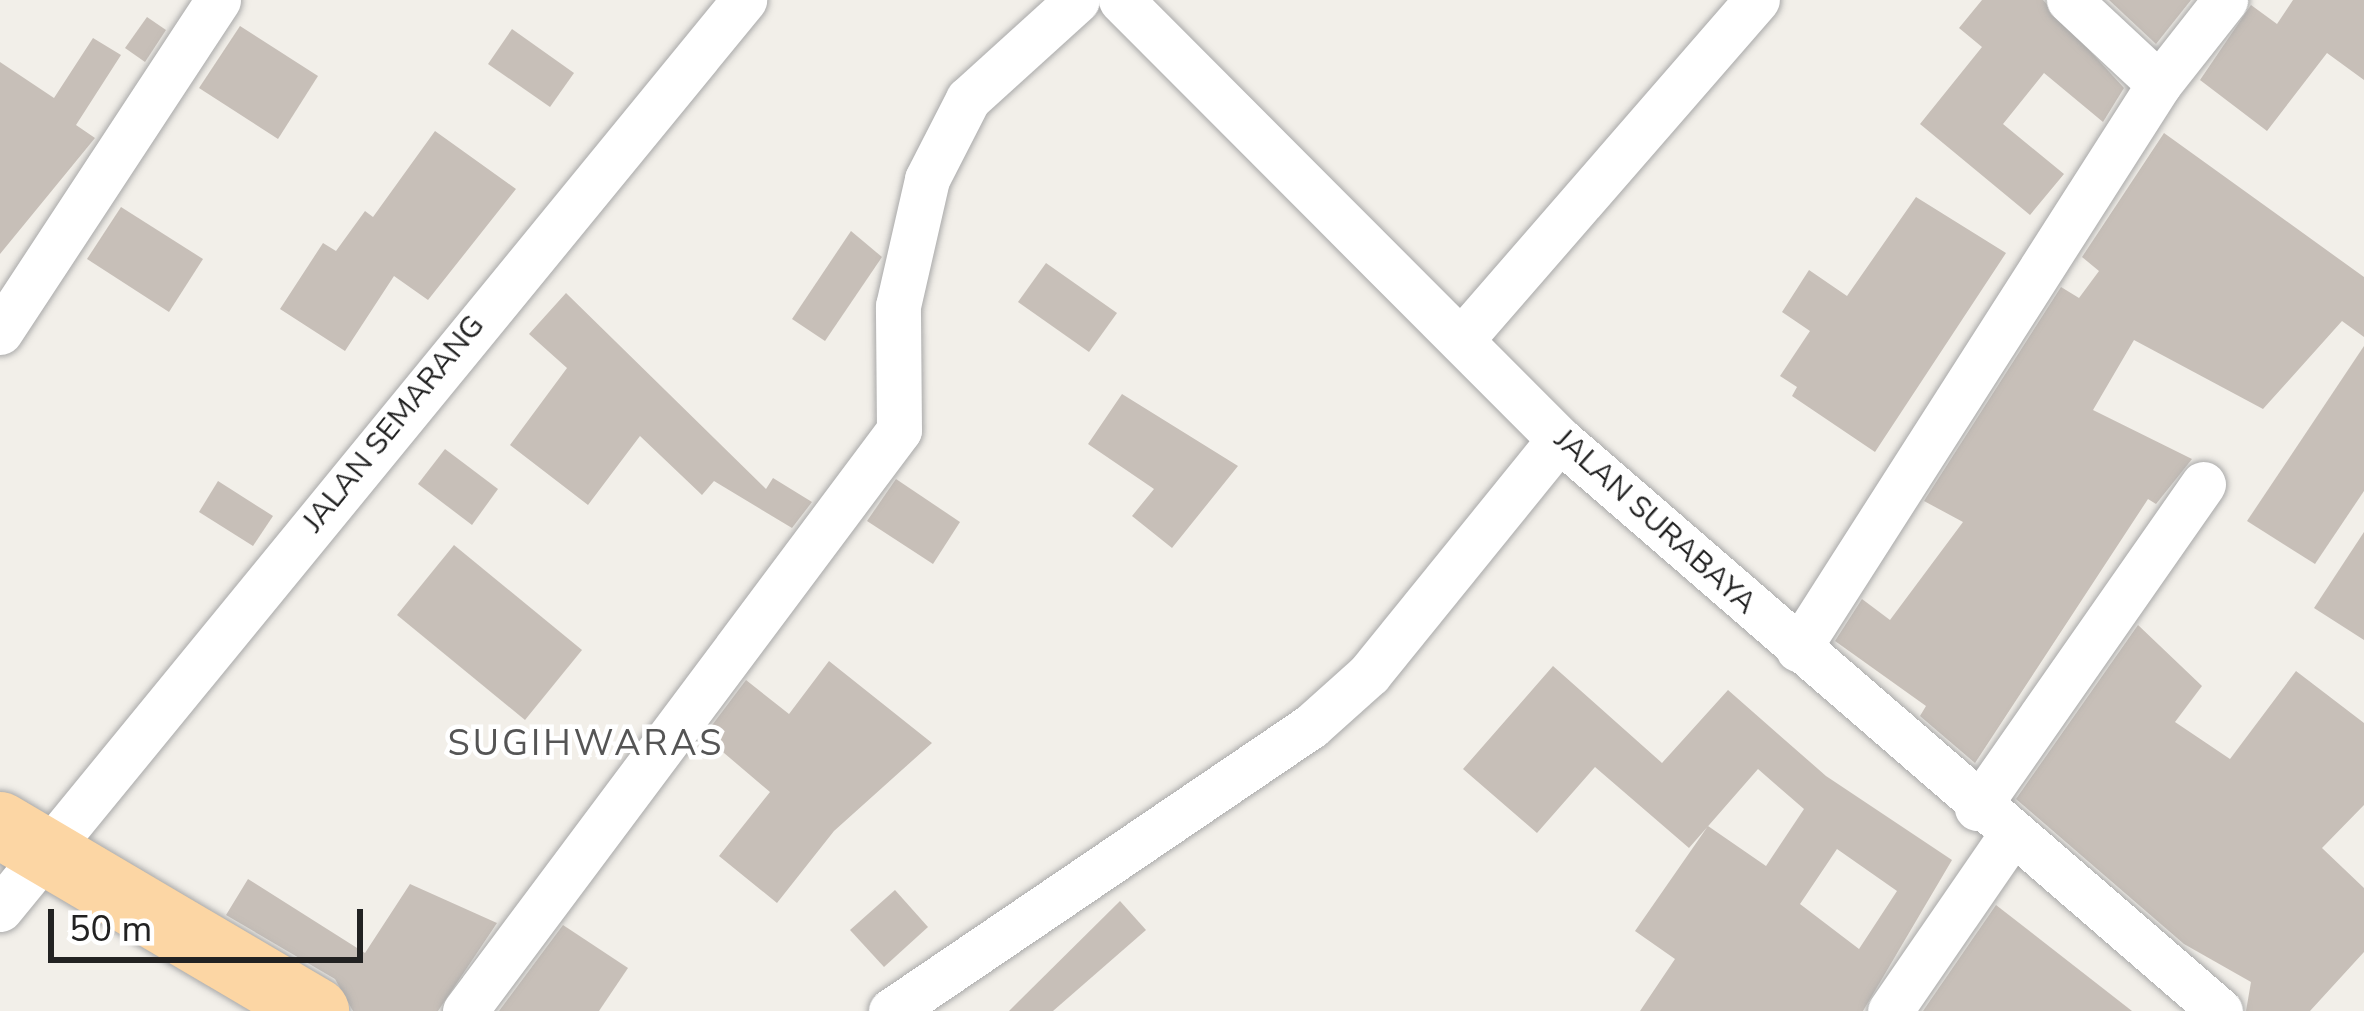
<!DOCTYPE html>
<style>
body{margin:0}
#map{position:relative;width:2364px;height:1011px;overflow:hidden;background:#f2efe9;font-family:"Nunito Sans",sans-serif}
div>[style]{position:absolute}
.building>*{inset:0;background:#c7bfb8}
.roads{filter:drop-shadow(0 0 3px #a9a9a9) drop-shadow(0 0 3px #a9a9a9)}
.minor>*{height:45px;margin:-22.5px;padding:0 22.5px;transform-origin:22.5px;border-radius:22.5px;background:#fff}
.primary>*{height:66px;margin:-33px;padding:0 33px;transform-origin:33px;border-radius:33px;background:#fcd6a4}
span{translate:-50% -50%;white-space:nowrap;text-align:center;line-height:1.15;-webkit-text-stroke:9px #fff;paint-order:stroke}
.street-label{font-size:30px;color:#222}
.quarter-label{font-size:36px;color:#555;letter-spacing:3px}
.scale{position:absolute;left:48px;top:909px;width:315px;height:54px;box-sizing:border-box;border:6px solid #222;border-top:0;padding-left:15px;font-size:36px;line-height:42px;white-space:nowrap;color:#222;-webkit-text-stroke:9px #fff;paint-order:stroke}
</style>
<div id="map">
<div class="building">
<div style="clip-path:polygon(1982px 0,2043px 0,2124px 88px,2103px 122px,2044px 73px,2003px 124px,2064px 174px,2030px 215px,1920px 124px,1982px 47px,1959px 28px)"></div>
<div style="clip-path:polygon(2109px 0,2191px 0,2156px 44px)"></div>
<div style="clip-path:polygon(2293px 0,2364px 0,2364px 80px,2327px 53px,2267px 131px,2200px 80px,2251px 5px,2277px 24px)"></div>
<div style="clip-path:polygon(147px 17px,166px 30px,145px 62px,125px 48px)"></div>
<div style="clip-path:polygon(240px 26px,318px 76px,278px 139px,199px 88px)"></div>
<div style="clip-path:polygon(512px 29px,574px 73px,550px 107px,488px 64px)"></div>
<div style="clip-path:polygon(93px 38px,121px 55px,76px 125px,95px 138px,0 254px,0 62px,54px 98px)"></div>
<div style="clip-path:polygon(435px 131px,516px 189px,428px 300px,394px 276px,345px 351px,280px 309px,323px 243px,336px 251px,365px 211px,373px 217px)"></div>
<div style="clip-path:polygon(2164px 133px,2364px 277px,2364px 337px,2342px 321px,2263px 409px,2134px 340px,2093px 410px,2192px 459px,2156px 504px,2148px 499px,1975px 763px,1920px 716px,1926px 706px,1835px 641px,1862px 599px,1890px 620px,1963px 522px,1924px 501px,2061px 287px,2079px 298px,2099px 271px,2082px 257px)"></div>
<div style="clip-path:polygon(1916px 197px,2006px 253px,1875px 452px,1792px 396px,1797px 387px,1780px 376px,1810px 331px,1782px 312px,1809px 270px,1847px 296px)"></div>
<div style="clip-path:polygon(121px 207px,203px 259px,169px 312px,87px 259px)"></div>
<div style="clip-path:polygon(851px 231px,882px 257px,825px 341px,792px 319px)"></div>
<div style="clip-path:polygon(1046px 263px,1117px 313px,1089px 352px,1018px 302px)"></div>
<div style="clip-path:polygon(566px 293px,766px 489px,773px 478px,812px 502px,792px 528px,714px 481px,702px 495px,640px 436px,588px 505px,510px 445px,567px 368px,529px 334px)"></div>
<div style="clip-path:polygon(2364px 346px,2364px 491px,2315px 564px,2247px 521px)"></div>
<div style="clip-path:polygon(1122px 394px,1238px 466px,1172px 548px,1132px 516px,1154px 489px,1088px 444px)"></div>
<div style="clip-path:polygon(445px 449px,498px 489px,472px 525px,418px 484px)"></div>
<div style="clip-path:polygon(896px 479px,960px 522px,933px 564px,867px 521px)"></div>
<div style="clip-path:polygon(218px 481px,273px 516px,253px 546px,199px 512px)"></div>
<div style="clip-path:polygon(2364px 532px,2364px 640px,2314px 608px)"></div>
<div style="clip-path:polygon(454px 545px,582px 650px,525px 720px,397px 615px)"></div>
<div style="clip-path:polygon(2138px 625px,2202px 686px,2175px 722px,2230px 759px,2296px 671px,2364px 723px,2364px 805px,2322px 848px,2364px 888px,2364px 952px,2310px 1011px,2246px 1011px,2251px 982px,2184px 944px,2016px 799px)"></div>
<div style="clip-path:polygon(829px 661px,932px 743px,834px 831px,777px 903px,719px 856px,770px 792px,704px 736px,746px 680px,789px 714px)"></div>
<div style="clip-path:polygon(evenodd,1553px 666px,1662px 763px,1728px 690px,1826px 776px,1952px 860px,1863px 1011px,1640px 1011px,1675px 959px,1635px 931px,1708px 826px,1766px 866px,1804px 809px,1758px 769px,1689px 848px,1595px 767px,1537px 833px,1463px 769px,1553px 666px,1837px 849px,1897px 891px,1859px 949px,1800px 904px,1837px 849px)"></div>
<div style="clip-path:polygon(248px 879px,365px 953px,410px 884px,497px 923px,438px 1011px,353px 1011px,335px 979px,226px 915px)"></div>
<div style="clip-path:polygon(895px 890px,928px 927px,884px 967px,850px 930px)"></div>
<div style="clip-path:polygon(1120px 901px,1146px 930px,1053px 1011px,1009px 1011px)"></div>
<div style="clip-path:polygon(1996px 905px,2132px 1011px,1923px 1011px)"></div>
<div style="clip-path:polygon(563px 925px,628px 968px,599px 1011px,499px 1011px)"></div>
</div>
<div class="roads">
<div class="minor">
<div style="left:1121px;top:0;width:620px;rotate:45.07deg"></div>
<div style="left:1559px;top:439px;width:874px;rotate:40.87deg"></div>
<div style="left:2069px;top:0;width:123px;rotate:43deg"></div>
<div style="left:0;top:332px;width:397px;rotate:-56.7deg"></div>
<div style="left:1461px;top:340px;width:451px;rotate:-49deg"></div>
<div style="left:1798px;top:649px;width:670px;rotate:-57.42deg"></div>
<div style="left:2159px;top:84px;width:107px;rotate:-51.8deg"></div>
<div style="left:1977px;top:808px;width:395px;rotate:-55.1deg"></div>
<div style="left:0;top:909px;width:1175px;rotate:-50.7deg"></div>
<div style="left:465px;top:1011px;width:725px;rotate:-53.24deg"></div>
<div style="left:899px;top:430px;width:124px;rotate:-90.5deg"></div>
<div style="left:898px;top:306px;width:130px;rotate:-77.1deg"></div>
<div style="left:927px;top:179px;width:90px;rotate:-62.9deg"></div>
<div style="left:968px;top:99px;width:147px;rotate:-42.2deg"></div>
<div style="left:891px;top:1011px;width:508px;rotate:-34.16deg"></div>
<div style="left:1311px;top:726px;width:78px;rotate:-41.9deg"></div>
<div style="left:1369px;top:674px;width:302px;rotate:-51deg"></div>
<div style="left:1890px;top:1011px;width:210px;rotate:-55.5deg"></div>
</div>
<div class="primary">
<div style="left:0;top:825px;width:367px;rotate:30.5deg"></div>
</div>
</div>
<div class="street-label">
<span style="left:394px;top:424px;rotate:-51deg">JALAN SEMARANG</span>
<span style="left:1655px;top:522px;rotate:42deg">JALAN SURABAYA</span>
</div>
<div class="quarter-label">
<span style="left:586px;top:744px">SUGIHWARAS</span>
</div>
<div class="scale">50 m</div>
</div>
